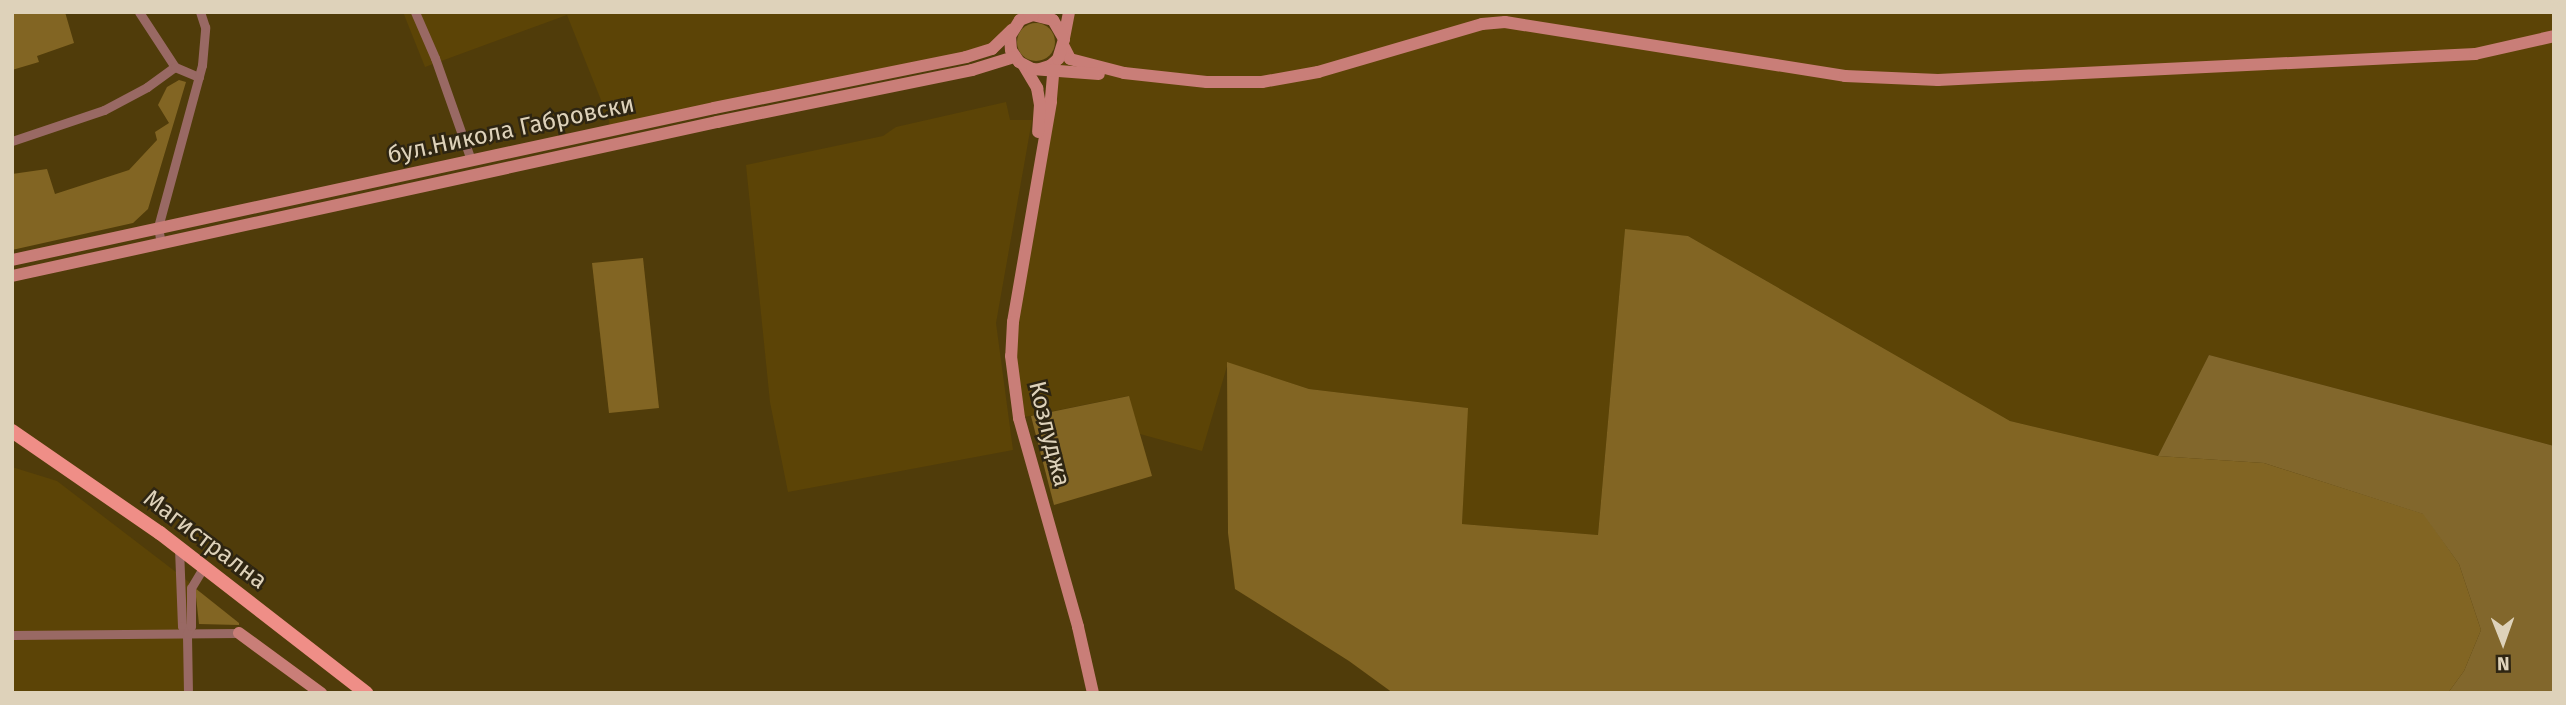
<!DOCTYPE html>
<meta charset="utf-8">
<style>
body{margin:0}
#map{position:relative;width:2566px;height:705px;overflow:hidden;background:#503c0a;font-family:"Fira Sans",sans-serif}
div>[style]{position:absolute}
.built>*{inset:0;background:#5c4406}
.green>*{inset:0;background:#826523}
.round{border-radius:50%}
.forest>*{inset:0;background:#82672c}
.street>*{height:9px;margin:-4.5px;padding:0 4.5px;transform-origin:4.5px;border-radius:4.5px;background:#996964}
.secondary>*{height:12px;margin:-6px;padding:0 6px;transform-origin:6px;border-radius:6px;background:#c97e78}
.primary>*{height:14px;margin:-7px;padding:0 7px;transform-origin:7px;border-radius:7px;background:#ef8e87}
span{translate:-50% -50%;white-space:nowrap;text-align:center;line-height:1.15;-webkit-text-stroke:5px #2e2512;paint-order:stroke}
.street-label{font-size:24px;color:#ded2ba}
.frame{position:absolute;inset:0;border:14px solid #ded2ba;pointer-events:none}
.north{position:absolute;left:2468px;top:607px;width:70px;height:70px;-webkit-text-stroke:5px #2e2512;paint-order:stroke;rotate:179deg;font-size:19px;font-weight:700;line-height:28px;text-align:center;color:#ded2ba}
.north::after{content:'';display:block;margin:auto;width:24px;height:32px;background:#ded2ba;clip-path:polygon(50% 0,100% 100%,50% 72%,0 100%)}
</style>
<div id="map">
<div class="built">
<div style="clip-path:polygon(403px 12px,1026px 12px,992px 49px,610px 130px,609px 120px,567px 15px,425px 67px)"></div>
<div style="clip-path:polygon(1069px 12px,2554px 12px,2554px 446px,2209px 355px,2158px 456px,2010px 421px,1688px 236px,1625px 230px,1598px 535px,1462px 524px,1467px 408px,1309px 389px,1228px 363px,1202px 451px,1140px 434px,1128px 396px,1019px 418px,1011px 356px)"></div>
<div style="clip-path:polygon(1006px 102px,1010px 120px,1032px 120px,996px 323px,1013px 450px,788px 492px,770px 402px,746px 165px,883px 136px,896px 127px)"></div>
<div style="clip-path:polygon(12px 467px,57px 481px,189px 582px,188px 693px,12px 693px)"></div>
</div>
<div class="green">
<div style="clip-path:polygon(12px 12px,65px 12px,74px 43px,37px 56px,39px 62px,12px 70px)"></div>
<div class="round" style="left:1017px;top:23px;width:38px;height:38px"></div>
<div style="clip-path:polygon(179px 80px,186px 82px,148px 209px,133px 223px,12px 250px,12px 174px,47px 169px,55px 194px,129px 170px,157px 140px,155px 132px,169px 123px,158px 105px,167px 87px)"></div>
<div style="clip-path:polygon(1625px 229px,1688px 236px,2010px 421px,2158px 456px,2264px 463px,2424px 514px,2459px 564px,2481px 630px,2464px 671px,2448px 693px,1393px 693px,1349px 661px,1235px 589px,1228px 533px,1227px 362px,1309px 389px,1468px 408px,1462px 524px,1598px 535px)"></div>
<div style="clip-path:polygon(643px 258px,659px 408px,609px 413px,592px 263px)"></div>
<div style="clip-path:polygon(1129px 396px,1152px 476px,1054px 505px,1031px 416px)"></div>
<div style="clip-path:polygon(195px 588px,239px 623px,239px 625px,199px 624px)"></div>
</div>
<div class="forest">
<div style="clip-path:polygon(2209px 355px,2554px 446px,2554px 693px,2448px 693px,2464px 671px,2481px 630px,2459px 564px,2423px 514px,2264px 463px,2158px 456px)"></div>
</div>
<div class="street">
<div style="left:139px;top:12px;width:66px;rotate:56.8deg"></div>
<div style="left:415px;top:12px;width:50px;rotate:66.5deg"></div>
<div style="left:435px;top:58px;width:108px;rotate:70.6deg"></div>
<div style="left:12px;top:141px;width:97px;rotate:-18.6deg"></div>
<div style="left:104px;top:110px;width:49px;rotate:-28.1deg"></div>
<div style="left:147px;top:87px;width:34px;rotate:-36deg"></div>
<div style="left:175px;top:67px;width:26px;rotate:23deg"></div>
<div style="left:161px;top:244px;width:17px;rotate:-100deg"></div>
<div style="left:158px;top:227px;width:168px;rotate:-74.8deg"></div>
<div style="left:202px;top:65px;width:38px;rotate:-85deg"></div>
<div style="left:205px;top:27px;width:16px;rotate:-108deg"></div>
<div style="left:179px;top:548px;width:78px;rotate:87.8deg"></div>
<div style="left:182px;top:626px;width:9px;rotate:58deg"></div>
<div style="left:12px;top:635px;width:227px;rotate:-0.5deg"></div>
<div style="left:188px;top:693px;width:59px;rotate:-91deg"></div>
<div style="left:187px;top:634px;width:9px;rotate:-63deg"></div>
<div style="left:191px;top:626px;width:38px;rotate:-90deg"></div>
<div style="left:191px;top:588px;width:26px;rotate:-59deg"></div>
</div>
<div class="secondary">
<div style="left:1064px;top:38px;width:26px;rotate:-79deg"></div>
<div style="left:1064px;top:47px;width:13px;rotate:63deg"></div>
<div style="left:1070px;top:59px;width:56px;rotate:14.5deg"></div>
<div style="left:1124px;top:73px;width:83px;rotate:6.2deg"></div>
<div style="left:1207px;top:82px;width:55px"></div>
<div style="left:1262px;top:82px;width:57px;rotate:-10.1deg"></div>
<div style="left:1318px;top:72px;width:171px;rotate:-16.3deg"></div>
<div style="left:1482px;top:24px;width:23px;rotate:-5deg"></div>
<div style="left:1505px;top:22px;width:344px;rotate:9deg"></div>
<div style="left:1845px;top:76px;width:93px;rotate:2.5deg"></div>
<div style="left:1938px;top:80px;width:538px;rotate:-2.77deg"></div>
<div style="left:2475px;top:54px;width:81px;rotate:-12.8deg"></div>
<div style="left:1054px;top:64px;width:38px;rotate:95deg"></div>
<div style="left:1051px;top:102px;width:223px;rotate:99.8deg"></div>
<div style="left:1013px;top:322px;width:34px;rotate:93deg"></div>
<div style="left:1011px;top:356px;width:63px;rotate:82.6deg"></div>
<div style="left:1019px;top:418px;width:217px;rotate:74.2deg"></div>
<div style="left:1078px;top:627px;width:68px;rotate:77.2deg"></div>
<div style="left:1024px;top:66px;width:26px;rotate:59deg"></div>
<div style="left:1037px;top:88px;width:17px;rotate:80deg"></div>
<div style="left:1040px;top:105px;width:27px;rotate:94deg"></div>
<div style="left:1040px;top:69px;width:10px;rotate:-17deg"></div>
<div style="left:1050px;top:66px;width:11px;rotate:-41deg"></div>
<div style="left:1058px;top:59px;width:21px;rotate:-73deg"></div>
<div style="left:1064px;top:39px;width:22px;rotate:-120deg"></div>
<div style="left:1053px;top:20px;width:21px;rotate:-166deg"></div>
<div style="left:1033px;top:15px;width:14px;rotate:159deg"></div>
<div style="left:1020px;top:20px;width:19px;rotate:122deg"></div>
<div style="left:1010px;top:36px;width:14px;rotate:86deg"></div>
<div style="left:1011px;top:50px;width:14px;rotate:56deg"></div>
<div style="left:1019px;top:62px;width:15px;rotate:28deg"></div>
<div style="left:1032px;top:69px;width:67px;rotate:4.3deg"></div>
<div style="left:12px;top:260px;width:718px;rotate:-12.22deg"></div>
<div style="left:714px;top:108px;width:257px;rotate:-11.4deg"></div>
<div style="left:966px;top:57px;width:27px;rotate:-17deg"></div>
<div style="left:992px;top:49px;width:28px;rotate:-44deg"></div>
<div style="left:12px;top:276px;width:722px;rotate:-12.32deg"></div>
<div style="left:717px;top:122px;width:260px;rotate:-11.5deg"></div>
<div style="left:972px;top:70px;width:44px;rotate:-17.2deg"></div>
<div style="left:239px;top:633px;width:102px;rotate:36.2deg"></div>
</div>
<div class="primary">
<div style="left:12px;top:431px;width:180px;rotate:34.6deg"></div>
<div style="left:160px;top:533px;width:261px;rotate:37.8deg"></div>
</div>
<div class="street-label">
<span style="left:511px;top:130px;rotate:-12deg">бул.Никола Габровски</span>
<span style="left:1049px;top:434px;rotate:76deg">Козлуджа</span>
<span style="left:205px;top:540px;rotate:37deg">Магистрална</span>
</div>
<div class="frame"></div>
<div class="north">N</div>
</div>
